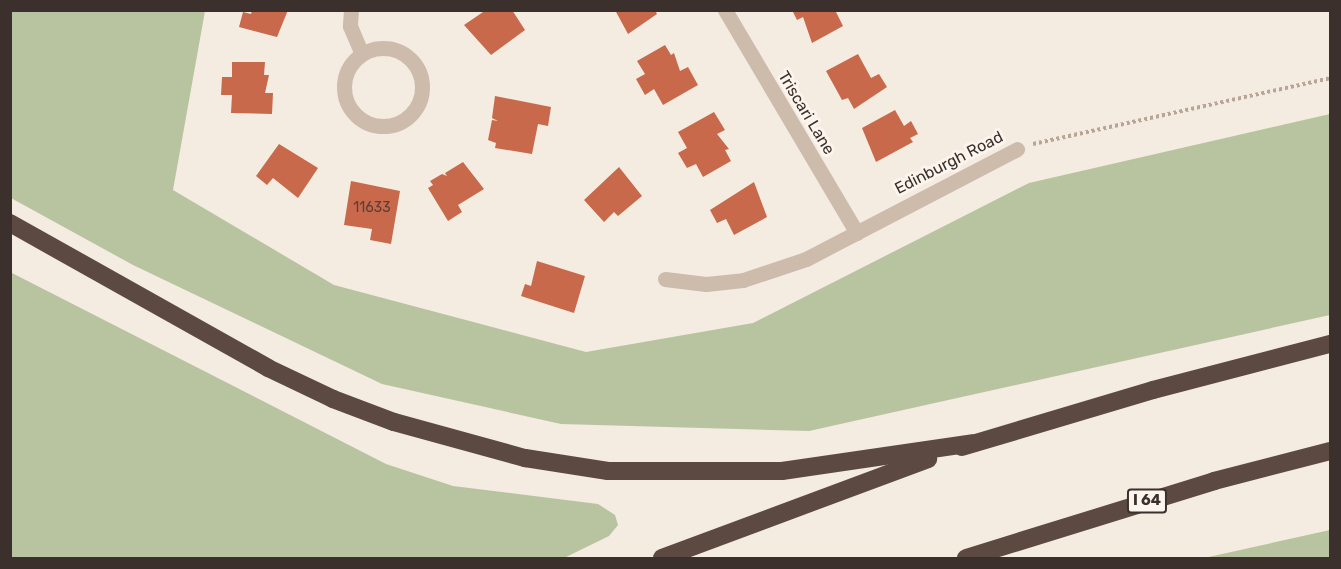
<!DOCTYPE html>
<style>
body{margin:0}
#map{position:relative;width:1341px;height:569px;overflow:hidden;background:#f4ebe1;font-family:Rubik,sans-serif}
div>[style]{position:absolute}
.green>*{inset:0;background:#b8c4a0}
.building>*{inset:0;background:#c8694b}
.path>*{height:4px;margin-top:-2px;transform-origin:0;background:repeating-linear-gradient(90deg,#b9a596 0 3px,transparent 0 6px)}
.street>*{height:15px;margin:-7.5px;padding:0 7.5px;transform-origin:7.5px;border-radius:7.5px;background:#cdbbac}
.street>.ring{margin:-7.5px;padding:0;box-sizing:content-box;background:none;border:15px solid #cdbbac;border-radius:50%}
.highway>*{height:18px;margin:-9px;padding:0 9px;transform-origin:9px;border-radius:9px;background:#5c4a42}
span{translate:-50% -50%;white-space:nowrap;text-align:center;line-height:1.15;-webkit-text-stroke:6px #fbf5ee;paint-order:stroke}
.number-label{font-size:14px;color:#5e3e33}
.number-label span{-webkit-text-stroke-width:0}
.shield-label span{padding:2px 4px;background:#fbf5ee;border:2px solid;border-radius:4px;-webkit-text-stroke-width:0}
.shield-label{font-size:15px;color:#3b302b;font-weight:700}
.street-label{font-size:16px;color:#3b302b}
.frame{position:absolute;inset:0;border:12px solid #3b302b;pointer-events:none}
</style>
<div id="map">
<div class="green">
<div style="clip-path:polygon(11px 11px,205px 11px,173px 190px,334px 285px,586px 352px,753px 323px,1029px 183px,1330px 114px,1330px 315px,809px 431px,561px 424px,382px 384px,133px 265px,11px 198px)"></div>
<div style="clip-path:polygon(10px 272px,386px 464px,453px 486px,598px 504px,615px 515px,618px 525px,609px 536px,564px 558px,11px 558px)"></div>
<div style="clip-path:polygon(1330px 530px,1330px 558px,1204px 558px)"></div>
</div>
<div class="building">
<div style="clip-path:polygon(252px 10px,288px 10px,277px 37px,239px 27px,243px 12px,251px 14px)"></div>
<div style="clip-path:polygon(486px 10px,512px 10px,525px 30px,491px 55px,464px 25px)"></div>
<div style="clip-path:polygon(615px 10px,655px 10px,657px 14px,628px 34px)"></div>
<div style="clip-path:polygon(792px 10px,835px 10px,843px 26px,812px 43px,803px 17px,797px 20px)"></div>
<div style="clip-path:polygon(665px 45px,671px 55px,674px 53px,680px 71px,688px 67px,698px 85px,663px 105px,654px 89px,645px 95px,636px 79px,645px 74px,637px 61px)"></div>
<div style="clip-path:polygon(858px 54px,871px 78px,879px 74px,887px 87px,854px 109px,848px 98px,842px 100px,826px 71px)"></div>
<div style="clip-path:polygon(232px 62px,265px 62px,264px 75px,269px 75px,265px 93px,273px 93px,272px 114px,231px 113px,232px 95px,221px 95px,222px 77px,232px 77px)"></div>
<div style="clip-path:polygon(495px 96px,551px 107px,548px 126px,538px 124px,532px 154px,495px 148px,496px 143px,488px 140px,492px 120px,498px 121px,492px 118px)"></div>
<div style="clip-path:polygon(895px 110px,904px 126px,911px 121px,918px 134px,910px 138px,913px 142px,876px 162px,862px 128px)"></div>
<div style="clip-path:polygon(714px 112px,725px 130px,717px 134px,729px 149px,725px 150px,731px 161px,703px 177px,696px 164px,687px 168px,678px 153px,687px 148px,678px 132px)"></div>
<div style="clip-path:polygon(279px 144px,318px 168px,298px 198px,273px 178px,267px 185px,256px 176px)"></div>
<div style="clip-path:polygon(463px 162px,484px 189px,458px 205px,462px 212px,448px 221px,428px 188px,433px 185px,430px 181px,442px 174px,447px 176px,445px 173px)"></div>
<div style="clip-path:polygon(619px 167px,642px 196px,618px 216px,614px 212px,604px 222px,584px 200px)"></div>
<div style="clip-path:polygon(351px 181px,400px 191px,391px 244px,370px 240px,372px 229px,344px 225px)"></div>
<div style="clip-path:polygon(754px 182px,767px 217px,734px 235px,726px 219px,717px 223px,710px 210px)"></div>
<div style="clip-path:polygon(537px 261px,585px 276px,574px 313px,521px 296px,525px 284px,531px 286px)"></div>
</div>
<div class="path">
<div style="left:1033px;top:144px;width:304px;rotate:-12.5deg"></div>
</div>
<div class="street">
<div style="left:351px;top:10px;width:16px;rotate:94deg"></div>
<div style="left:350px;top:26px;width:30px;rotate:67deg"></div>
<div style="left:725px;top:10px;width:259px;rotate:59.4deg"></div>
<div class="ring" style="left:344px;top:48px;width:63px;height:63px"></div>
<div style="left:665px;top:279px;width:41px;rotate:7deg"></div>
<div style="left:706px;top:284px;width:37px;rotate:-6deg"></div>
<div style="left:743px;top:280px;width:66px;rotate:-18.4deg"></div>
<div style="left:806px;top:259px;width:238px;rotate:-27.5deg"></div>
</div>
<div class="highway">
<div style="left:10px;top:223px;width:296px;rotate:29.3deg"></div>
<div style="left:268px;top:368px;width:72px;rotate:25.5deg"></div>
<div style="left:333px;top:399px;width:65px;rotate:20.7deg"></div>
<div style="left:394px;top:422px;width:136px;rotate:15.4deg"></div>
<div style="left:525px;top:458px;width:84px;rotate:8.9deg"></div>
<div style="left:608px;top:471px;width:174px"></div>
<div style="left:782px;top:471px;width:193px;rotate:-8.3deg"></div>
<div style="left:962px;top:447px;width:199px;rotate:-16.6deg"></div>
<div style="left:1153px;top:390px;width:183px;rotate:-14.6deg"></div>
<div style="left:662px;top:558px;width:284px;rotate:-20.4deg"></div>
<div style="left:966px;top:558px;width:260px;rotate:-17.2deg"></div>
<div style="left:1214px;top:481px;width:120px;rotate:-14.5deg"></div>
</div>
<div class="number-label">
<span style="left:372px;top:208px">11633</span>
</div>
<div class="shield-label">
<span style="left:1147px;top:501px">I 64</span>
</div>
<div class="street-label">
<span style="left:806px;top:113px;rotate:59deg">Triscari Lane</span>
<span style="left:949px;top:163px;rotate:-27deg">Edinburgh Road</span>
</div>
<div class="frame"></div>
</div>
